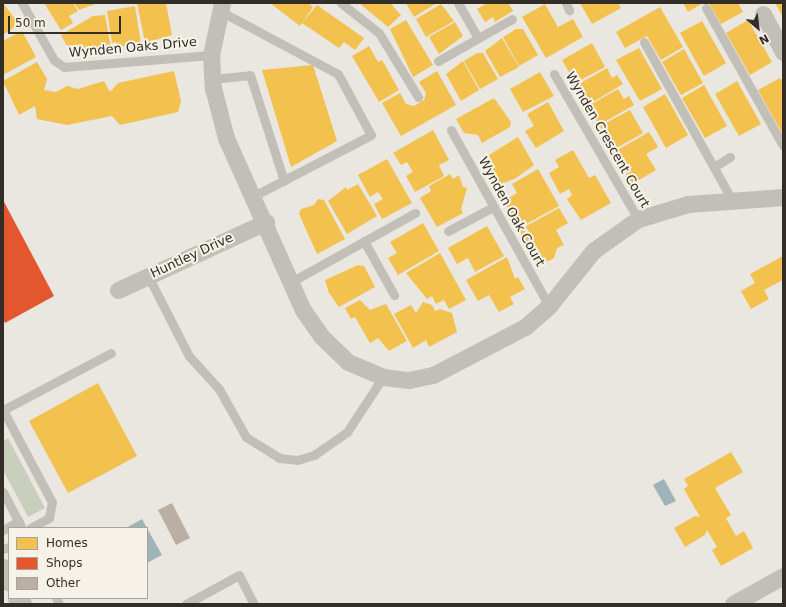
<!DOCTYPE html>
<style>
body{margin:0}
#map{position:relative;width:786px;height:607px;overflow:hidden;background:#eae7e0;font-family:"DejaVu Sans",sans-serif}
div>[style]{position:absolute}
.green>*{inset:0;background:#c8cfbc}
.water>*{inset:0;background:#9fb4b8}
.homes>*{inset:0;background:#f2c14e}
.shops>*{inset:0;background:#e4572e}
.building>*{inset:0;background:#bbafa4}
.service>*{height:9px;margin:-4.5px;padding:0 4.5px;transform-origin:4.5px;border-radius:4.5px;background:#c2bfb9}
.minor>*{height:17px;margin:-8.5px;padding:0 8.5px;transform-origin:8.5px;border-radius:8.5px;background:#c2bfb9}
.tertiary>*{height:21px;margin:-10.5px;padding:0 10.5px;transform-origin:10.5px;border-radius:10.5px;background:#c2bfb9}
span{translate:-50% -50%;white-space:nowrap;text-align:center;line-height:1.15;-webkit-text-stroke:4px #f6f2e7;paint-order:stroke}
.street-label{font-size:13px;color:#332d28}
.frame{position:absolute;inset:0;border:4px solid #332d28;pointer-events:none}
.legend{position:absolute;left:8px;top:527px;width:140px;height:72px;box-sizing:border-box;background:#f6f2e7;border:1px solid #a8a39b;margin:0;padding:5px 7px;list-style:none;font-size:12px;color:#332d28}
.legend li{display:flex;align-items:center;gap:8px;height:20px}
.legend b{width:20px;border:1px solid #a8a39b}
.north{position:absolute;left:738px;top:8px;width:40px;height:40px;-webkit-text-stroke:3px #f6f2e7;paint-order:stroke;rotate:152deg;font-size:11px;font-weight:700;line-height:16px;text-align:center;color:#332d28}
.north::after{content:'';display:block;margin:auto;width:14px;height:18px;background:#332d28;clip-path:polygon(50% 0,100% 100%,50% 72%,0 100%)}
.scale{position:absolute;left:8px;top:16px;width:113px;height:18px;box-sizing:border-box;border:2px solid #332d28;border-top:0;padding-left:5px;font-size:12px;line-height:14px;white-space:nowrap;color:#332d28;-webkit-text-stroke:3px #f6f2e7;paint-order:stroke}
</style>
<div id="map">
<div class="green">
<div style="clip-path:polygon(8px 438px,45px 508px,28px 517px,3px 470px,3px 441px)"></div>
</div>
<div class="water">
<div style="clip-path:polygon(664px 479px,676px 501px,665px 506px,653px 485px)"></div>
<div style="clip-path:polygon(142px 519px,162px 555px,147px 563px,147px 528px,126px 528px)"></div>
</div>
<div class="homes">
<div style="clip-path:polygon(3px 3px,19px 24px,3px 35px)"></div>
<div style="clip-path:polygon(44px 3px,73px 3px,78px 11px,69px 16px,73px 23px,61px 30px)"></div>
<div style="clip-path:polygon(74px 3px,98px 3px,79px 10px)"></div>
<div style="clip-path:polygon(137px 3px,166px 3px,172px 35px,145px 43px)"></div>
<div style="clip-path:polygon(270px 3px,308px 3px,313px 7px,300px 26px)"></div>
<div style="clip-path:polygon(359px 3px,390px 3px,401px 15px,388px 27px)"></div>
<div style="clip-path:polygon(406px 3px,437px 3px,414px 17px)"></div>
<div style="clip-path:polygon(487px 3px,508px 3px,513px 11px,495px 22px,493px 17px,485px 22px,477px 9px)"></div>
<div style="clip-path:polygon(580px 3px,618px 3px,621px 8px,592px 24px)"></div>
<div style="clip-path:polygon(683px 3px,703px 3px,688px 12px)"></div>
<div style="clip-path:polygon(709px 3px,738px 3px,743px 12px,721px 24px)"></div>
<div style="clip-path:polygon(775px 3px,783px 3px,783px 17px)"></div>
<div style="clip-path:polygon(441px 4px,454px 21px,426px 37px,416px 19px)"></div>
<div style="clip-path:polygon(545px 4px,558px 27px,573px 19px,583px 37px,546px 58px,522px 17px)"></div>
<div style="clip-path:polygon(317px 5px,364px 38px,355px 50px,344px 42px,339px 48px,302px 23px)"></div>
<div style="clip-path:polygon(135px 6px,141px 44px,117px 47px,116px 42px,112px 43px,107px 11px)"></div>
<div style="clip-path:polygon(660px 7px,683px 47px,661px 60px,647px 36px,625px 48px,616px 32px)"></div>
<div style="clip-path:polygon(105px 15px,111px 48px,81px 53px,74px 46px,69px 49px,61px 35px,93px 16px)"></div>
<div style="clip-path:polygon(406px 20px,433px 65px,413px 77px,390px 29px)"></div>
<div style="clip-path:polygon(748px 20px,772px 62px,750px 75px,726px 33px)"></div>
<div style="clip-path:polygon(702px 21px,726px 63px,704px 76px,680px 33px)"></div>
<div style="clip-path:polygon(455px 22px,463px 36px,439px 54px,429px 37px)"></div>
<div style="clip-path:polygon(516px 29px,523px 29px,538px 55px,519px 66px,503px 37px)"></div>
<div style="clip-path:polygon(22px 31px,36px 57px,3px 75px,3px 41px)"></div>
<div style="clip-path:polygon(502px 38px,519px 67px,500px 77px,485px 51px)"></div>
<div style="clip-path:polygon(592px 43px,605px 67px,575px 83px,562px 60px)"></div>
<div style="clip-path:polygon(369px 46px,378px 62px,382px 60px,399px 90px,379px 102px,352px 56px)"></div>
<div style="clip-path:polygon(639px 48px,662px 89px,640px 101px,616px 60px)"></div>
<div style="clip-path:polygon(684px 49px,703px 83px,681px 95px,662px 62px)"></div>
<div style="clip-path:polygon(477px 53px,483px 53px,498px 79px,480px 89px,464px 61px)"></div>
<div style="clip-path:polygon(463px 61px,479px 90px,461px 101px,446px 74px)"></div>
<div style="clip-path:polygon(37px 62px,47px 79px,44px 90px,56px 92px,67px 86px,78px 89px,104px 81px,110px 92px,118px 83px,174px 71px,181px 101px,178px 112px,120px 125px,112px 116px,67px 125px,37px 119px,35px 106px,19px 115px,3px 81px)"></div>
<div style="clip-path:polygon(313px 65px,337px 141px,291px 167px,262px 70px)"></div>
<div style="clip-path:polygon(607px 68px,612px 78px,617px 75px,623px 84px,588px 105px,577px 85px)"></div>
<div style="clip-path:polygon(437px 71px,456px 105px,401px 136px,382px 103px,400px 93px,406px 104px,414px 106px,424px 100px,426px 93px,419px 82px)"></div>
<div style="clip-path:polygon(540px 72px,554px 96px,523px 112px,510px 89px)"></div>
<div style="clip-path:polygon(780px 78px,783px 82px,782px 133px,758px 90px)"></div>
<div style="clip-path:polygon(737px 81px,761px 124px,739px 136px,715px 94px)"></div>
<div style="clip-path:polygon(704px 85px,727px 126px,705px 138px,682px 98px)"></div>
<div style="clip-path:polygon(618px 89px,624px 99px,629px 96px,634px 105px,599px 125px,588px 106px)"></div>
<div style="clip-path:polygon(665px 94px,688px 135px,666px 148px,643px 107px)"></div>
<div style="clip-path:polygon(494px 98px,511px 122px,510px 127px,482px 143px,478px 135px,464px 133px,456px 119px)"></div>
<div style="clip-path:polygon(548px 102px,564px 131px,536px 148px,525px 131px,534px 126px,527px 114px)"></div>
<div style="clip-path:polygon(630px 110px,643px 133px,613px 150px,600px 126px)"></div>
<div style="clip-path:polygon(433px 130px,449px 160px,439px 165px,444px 176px,415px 192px,406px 176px,413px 172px,407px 162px,401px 165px,393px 153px)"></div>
<div style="clip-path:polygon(649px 132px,658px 147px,646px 154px,656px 170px,632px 184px,614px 152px)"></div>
<div style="clip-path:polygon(518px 137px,534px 165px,516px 178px,496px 186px,481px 160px)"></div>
<div style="clip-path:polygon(573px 150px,589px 178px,595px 175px,611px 203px,581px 220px,567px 199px,572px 195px,569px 189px,560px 194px,549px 173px,559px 167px,555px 160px)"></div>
<div style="clip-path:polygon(387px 159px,412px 203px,382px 219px,374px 204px,383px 199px,378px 192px,370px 197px,358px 175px)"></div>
<div style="clip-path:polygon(538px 169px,559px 206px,519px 228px,504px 201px,517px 193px,512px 184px)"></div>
<div style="clip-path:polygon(450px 174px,453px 179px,459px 175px,463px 187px,467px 188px,461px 209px,463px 213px,437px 227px,420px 198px,431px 191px,429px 186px)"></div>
<div style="clip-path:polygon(358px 184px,377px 216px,347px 234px,328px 201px,346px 187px,347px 190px)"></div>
<div style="clip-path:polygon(318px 199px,324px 200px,345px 239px,317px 254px,299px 214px,301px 209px,314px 205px)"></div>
<div style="clip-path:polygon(559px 208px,568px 223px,556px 230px,564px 245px,557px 248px,554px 258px,539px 266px,519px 230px)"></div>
<div style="clip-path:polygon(423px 223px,439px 251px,398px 275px,388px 258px,397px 253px,390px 242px)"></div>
<div style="clip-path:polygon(487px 226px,504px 256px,475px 272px,468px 258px,457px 264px,448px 248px)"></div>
<div style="clip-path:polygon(440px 253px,466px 300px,449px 309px,444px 300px,436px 304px,432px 296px,427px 299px,406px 273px)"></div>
<div style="clip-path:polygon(783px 256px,783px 280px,764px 290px,769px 299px,751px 309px,741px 291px,755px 283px,750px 274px)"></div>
<div style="clip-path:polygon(507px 257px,515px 279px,518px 277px,525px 289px,510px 297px,514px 304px,499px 312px,489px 295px,478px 301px,466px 280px)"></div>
<div style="clip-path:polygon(358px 265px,364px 266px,375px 287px,339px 307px,329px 293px,325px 280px)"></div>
<div style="clip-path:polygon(360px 300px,370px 310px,386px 304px,407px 341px,389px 351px,378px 338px,370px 343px,355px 317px,351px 319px,345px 308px)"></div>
<div style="clip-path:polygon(423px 302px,432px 305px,435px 311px,440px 309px,452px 313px,457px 332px,429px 347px,426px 340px,413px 348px,394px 314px,411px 305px,416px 313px)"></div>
<div style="clip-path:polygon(98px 383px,137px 456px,68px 493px,29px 421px)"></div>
<div style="clip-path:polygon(731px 452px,743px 472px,715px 488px,731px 515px,726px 518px,736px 536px,744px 531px,753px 548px,721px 566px,712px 550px,717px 547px,707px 530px,705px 535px,685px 547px,674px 528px,695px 516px,700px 517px,684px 489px,688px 486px,684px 479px)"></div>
</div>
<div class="shops">
<div style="clip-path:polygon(3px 200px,54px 296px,5px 323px,3px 319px)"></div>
</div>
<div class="building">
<div style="clip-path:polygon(172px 503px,190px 538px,176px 545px,158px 510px)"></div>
</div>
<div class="service">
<div style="left:22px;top:3px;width:65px;rotate:60.7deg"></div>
<div style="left:54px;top:60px;width:12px;rotate:35deg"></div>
<div style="left:64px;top:67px;width:147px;rotate:-4.7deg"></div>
<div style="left:341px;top:3px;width:48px;rotate:38.3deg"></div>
<div style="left:379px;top:33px;width:75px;rotate:58.6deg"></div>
<div style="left:458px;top:3px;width:40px;rotate:60.3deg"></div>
<div style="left:566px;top:3px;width:8px;rotate:67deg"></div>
<div style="left:706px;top:8px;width:158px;rotate:60.8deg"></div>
<div style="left:220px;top:11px;width:134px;rotate:28.1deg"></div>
<div style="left:338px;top:74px;width:69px;rotate:61.6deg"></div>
<div style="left:371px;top:135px;width:132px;rotate:152.5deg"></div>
<div style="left:644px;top:42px;width:181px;rotate:60.9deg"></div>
<div style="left:438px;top:61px;width:85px;rotate:-29.6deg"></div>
<div style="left:554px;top:74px;width:168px;rotate:59.9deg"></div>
<div style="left:213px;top:79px;width:37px;rotate:-6deg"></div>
<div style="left:250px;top:75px;width:111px;rotate:72.2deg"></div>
<div style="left:451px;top:130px;width:201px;rotate:60.9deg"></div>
<div style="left:714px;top:167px;width:19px;rotate:-32deg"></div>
<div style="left:448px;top:231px;width:51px;rotate:-28.1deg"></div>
<div style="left:364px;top:241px;width:62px;rotate:60.9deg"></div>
<div style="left:148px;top:276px;width:90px;rotate:62.9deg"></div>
<div style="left:189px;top:356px;width:45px;rotate:47.7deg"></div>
<div style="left:219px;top:389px;width:55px;rotate:60.6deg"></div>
<div style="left:246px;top:437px;width:39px;rotate:32deg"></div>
<div style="left:279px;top:458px;width:18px;rotate:6deg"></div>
<div style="left:297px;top:460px;width:18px;rotate:-16deg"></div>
<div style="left:314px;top:455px;width:40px;rotate:-34.9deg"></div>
<div style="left:347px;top:432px;width:66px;rotate:-56.8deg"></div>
<div style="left:291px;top:282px;width:142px;rotate:-29.1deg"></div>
<div style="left:3px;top:410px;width:104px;rotate:62deg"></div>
<div style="left:52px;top:502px;width:16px;rotate:101deg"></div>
<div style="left:49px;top:518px;width:21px;rotate:152deg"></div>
<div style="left:3px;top:410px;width:122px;rotate:-27.8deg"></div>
<div style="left:3px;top:492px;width:41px;rotate:62.2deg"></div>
<div style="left:3px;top:530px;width:18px;rotate:-29deg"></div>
<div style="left:3px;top:549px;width:6px;rotate:-18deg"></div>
<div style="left:56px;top:598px;width:7px;rotate:63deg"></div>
<div style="left:186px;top:604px;width:60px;rotate:-28.7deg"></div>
<div style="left:239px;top:575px;width:33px;rotate:63deg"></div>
</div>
<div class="minor">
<div style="left:222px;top:3px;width:53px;rotate:101.9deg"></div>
<div style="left:211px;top:55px;width:33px;rotate:87deg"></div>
<div style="left:213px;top:88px;width:52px;rotate:75.4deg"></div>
<div style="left:226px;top:138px;width:188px;rotate:65.9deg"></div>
<div style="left:303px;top:310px;width:32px;rotate:55deg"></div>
<div style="left:321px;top:336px;width:37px;rotate:44deg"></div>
<div style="left:348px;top:362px;width:38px;rotate:23deg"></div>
<div style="left:383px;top:377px;width:26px;rotate:7deg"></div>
<div style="left:409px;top:380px;width:25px;rotate:-12deg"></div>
<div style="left:433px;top:375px;width:104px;rotate:-27.6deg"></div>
<div style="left:525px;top:327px;width:32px;rotate:-41deg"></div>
<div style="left:549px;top:306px;width:70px;rotate:-51.3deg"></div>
<div style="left:593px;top:251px;width:55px;rotate:-35.4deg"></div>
<div style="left:638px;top:219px;width:52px;rotate:-16.7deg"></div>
<div style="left:688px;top:204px;width:95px;rotate:-4.2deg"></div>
<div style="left:763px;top:14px;width:43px;rotate:62.2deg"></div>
<div style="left:118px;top:290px;width:163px;rotate:-24.7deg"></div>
<div style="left:733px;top:604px;width:57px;rotate:-29.2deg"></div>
</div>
<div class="tertiary">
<div style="left:3px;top:569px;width:13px;rotate:63deg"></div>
<div style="left:18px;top:598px;width:7px;rotate:63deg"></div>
</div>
<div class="street-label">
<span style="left:133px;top:48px;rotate:-5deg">Wynden Oaks Drive</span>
<span style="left:607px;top:140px;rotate:60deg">Wynden Crescent Court</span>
<span style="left:511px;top:212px;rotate:61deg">Wynden Oak Court</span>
<span style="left:192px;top:256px;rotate:-25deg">Huntley Drive</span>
</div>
<div class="frame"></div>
<ul class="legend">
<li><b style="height:11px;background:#f2c14e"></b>Homes</li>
<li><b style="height:11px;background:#e4572e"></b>Shops</li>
<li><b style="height:11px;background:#bbafa4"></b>Other</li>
</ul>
<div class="north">N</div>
<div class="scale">50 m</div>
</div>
